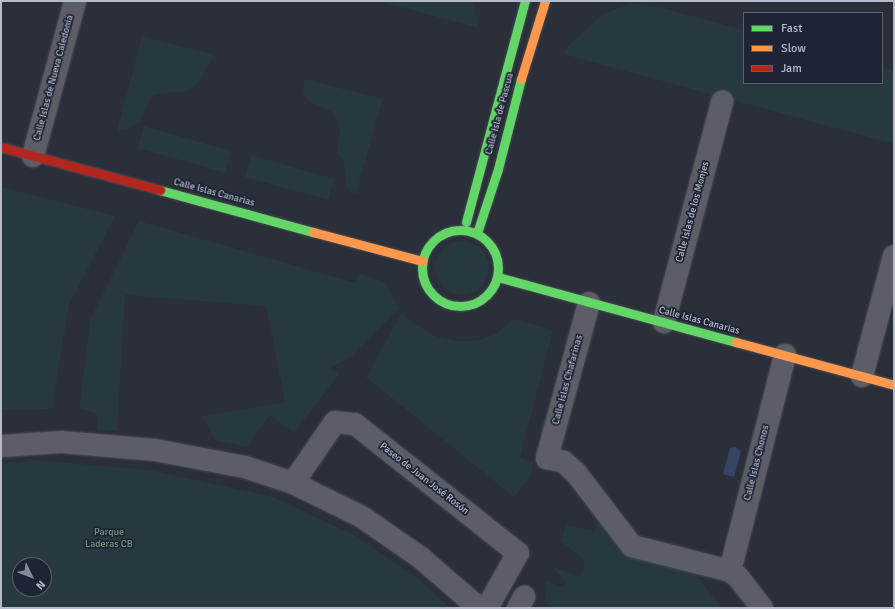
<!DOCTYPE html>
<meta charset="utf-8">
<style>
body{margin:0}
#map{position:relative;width:895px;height:609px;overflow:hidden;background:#2a2f39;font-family:Signika,sans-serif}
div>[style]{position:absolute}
.green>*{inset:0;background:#27393f}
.round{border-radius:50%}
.water>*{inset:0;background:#374563}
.roads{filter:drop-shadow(0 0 1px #474a52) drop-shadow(0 0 1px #474a52)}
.street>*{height:22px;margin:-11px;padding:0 11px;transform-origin:11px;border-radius:11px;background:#5b5e67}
.fast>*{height:9px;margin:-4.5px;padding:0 4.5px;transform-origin:4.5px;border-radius:4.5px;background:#63d668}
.fast>.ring{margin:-4.5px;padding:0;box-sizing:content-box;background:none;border:9px solid #63d668;border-radius:50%}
.slow>*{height:9px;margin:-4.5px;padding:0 4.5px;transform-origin:4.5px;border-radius:4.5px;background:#ff974d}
.jam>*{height:9px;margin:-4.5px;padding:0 4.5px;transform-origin:4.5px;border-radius:4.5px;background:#b3261e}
span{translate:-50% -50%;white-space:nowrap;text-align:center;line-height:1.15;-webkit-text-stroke:3.5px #1e2434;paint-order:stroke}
.street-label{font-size:10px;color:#b5bbca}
.park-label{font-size:10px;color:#6c9b7c}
.frame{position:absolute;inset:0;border:2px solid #b5bbca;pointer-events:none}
.legend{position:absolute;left:743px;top:12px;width:140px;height:72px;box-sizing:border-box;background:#1e2434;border:1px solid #5a6070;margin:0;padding:5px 7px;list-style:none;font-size:12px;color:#b5bbca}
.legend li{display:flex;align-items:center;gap:8px;height:20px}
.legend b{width:20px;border:1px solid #5a6070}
.north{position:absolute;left:12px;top:557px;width:40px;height:40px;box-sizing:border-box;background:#1e2434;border:1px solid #5a6070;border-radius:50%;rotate:133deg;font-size:11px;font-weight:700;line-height:16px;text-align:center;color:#b5bbca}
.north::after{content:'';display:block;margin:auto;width:14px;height:18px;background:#848a97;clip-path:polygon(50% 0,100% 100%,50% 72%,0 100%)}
</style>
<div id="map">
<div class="green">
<div style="clip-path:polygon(378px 1px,473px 1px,479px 28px)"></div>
<div style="clip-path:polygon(630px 4px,654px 6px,744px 30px,744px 83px,882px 83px,882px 67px,894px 71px,894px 144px,563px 54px,568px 46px,603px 14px)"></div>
<div style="clip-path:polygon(142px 36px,214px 55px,203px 76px,196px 85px,185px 92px,161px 93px,152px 96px,146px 106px,142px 120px,128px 129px,117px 131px)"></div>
<div style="clip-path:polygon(304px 79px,383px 99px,356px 194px,350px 192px,346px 183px,343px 160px,337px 152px,340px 130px,338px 121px,330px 111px,310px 102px,303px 93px)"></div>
<div style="clip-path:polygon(144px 126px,231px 151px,225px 173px,138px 148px)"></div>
<div style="clip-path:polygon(251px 155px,334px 179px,328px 200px,245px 177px)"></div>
<div style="clip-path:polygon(1px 187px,115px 216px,69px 305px,52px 409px,1px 410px)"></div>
<div style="clip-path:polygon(139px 221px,355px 283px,358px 273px,385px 282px,399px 308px,353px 355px,331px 368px,339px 374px,294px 433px,270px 415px,247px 447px,215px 440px,202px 416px,285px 402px,266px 306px,125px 295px,117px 431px,97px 430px,97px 414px,79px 408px,90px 320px)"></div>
<div class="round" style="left:435px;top:241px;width:54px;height:54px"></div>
<div style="clip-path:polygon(402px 313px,411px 322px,435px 336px,454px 341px,476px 341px,496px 334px,514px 319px,553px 330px,520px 458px,534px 462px,530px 477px,514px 497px,366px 377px)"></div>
<div style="clip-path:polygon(evenodd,43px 461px,150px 470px,273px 497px,356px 536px,421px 581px,450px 608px,1px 608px,1px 463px,43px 461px,20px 565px,44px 565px,44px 589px,20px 589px,20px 565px)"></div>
<div style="clip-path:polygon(598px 517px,628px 553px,692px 570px,722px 608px,556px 608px,544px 602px,547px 588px,545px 581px,563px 587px,567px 582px,552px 567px,580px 577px,585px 561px,561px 541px,566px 525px,594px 531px)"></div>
</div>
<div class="water">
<div style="clip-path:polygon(736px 447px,741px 451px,734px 477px,723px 474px,730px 448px)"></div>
</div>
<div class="roads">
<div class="street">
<div style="left:33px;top:156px;width:161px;rotate:-74.8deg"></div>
<div style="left:589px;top:303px;width:161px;rotate:105.2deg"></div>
<div style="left:547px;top:458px;width:17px;rotate:13deg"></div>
<div style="left:564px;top:462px;width:16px;rotate:43deg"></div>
<div style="left:576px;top:473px;width:92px;rotate:52.5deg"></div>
<div style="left:632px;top:546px;width:101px;rotate:14.3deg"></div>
<div style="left:730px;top:571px;width:10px;rotate:37deg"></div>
<div style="left:738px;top:577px;width:39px;rotate:52deg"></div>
<div style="left:664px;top:322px;width:228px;rotate:-75.2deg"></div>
<div style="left:862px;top:376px;width:124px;rotate:-75.1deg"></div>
<div style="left:1px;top:446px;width:61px;rotate:-3.8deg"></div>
<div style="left:62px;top:442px;width:93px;rotate:4.9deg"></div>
<div style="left:155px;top:450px;width:92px;rotate:10.7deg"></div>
<div style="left:245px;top:467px;width:51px;rotate:18.4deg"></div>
<div style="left:293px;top:483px;width:77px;rotate:26.2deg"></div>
<div style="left:362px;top:517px;width:72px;rotate:34.8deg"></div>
<div style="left:421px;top:558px;width:77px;rotate:40.8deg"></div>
<div style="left:293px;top:483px;width:74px;rotate:-55.5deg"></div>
<div style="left:335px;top:422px;width:20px;rotate:6deg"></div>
<div style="left:355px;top:424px;width:208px;rotate:38.4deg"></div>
<div style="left:518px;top:553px;width:63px;rotate:119.4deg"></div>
<div style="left:730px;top:571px;width:223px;rotate:-75.7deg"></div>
<div style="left:518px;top:608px;width:13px;rotate:-61deg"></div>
</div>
<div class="fast">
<div style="left:160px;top:190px;width:159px;rotate:15.4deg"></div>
<div style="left:466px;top:222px;width:229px;rotate:-75.1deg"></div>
<div class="ring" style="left:422px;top:230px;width:67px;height:67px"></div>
<div style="left:477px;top:233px;width:67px;rotate:-71.8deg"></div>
<div style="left:498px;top:169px;width:93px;rotate:-75.7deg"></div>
<div style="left:498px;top:277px;width:247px;rotate:15.3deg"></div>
</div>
<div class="slow">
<div style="left:521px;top:79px;width:82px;rotate:-72.9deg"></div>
<div style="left:313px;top:232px;width:113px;rotate:14.9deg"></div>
<div style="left:736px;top:342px;width:164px;rotate:15.2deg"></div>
</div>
<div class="jam">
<div style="left:1px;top:147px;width:165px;rotate:15.1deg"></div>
</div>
</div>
<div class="street-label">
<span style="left:54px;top:78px;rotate:-75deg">Calle Islas de Nueva Caledonia</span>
<span style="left:500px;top:114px;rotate:-75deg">Calle Isla de Pascua</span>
<span style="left:214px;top:193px;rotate:15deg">Calle Islas Canarias</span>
<span style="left:693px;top:212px;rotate:-75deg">Calle Islas de los Monjes</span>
<span style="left:699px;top:321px;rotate:15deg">Calle Islas Canarias</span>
<span style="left:568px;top:380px;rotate:-75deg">Calle Islas Chafarinas</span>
<span style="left:757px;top:463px;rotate:-76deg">Calle Islas Chonos</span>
<span style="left:424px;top:479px;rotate:38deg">Paseo de Juan José Rosón</span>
</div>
<div class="park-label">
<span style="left:109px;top:538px">Parque<br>Laderas CB</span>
</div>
<div class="frame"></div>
<ul class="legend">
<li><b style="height:5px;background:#63d668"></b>Fast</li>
<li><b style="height:5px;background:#ff974d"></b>Slow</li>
<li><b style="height:5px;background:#b3261e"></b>Jam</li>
</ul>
<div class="north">N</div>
</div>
